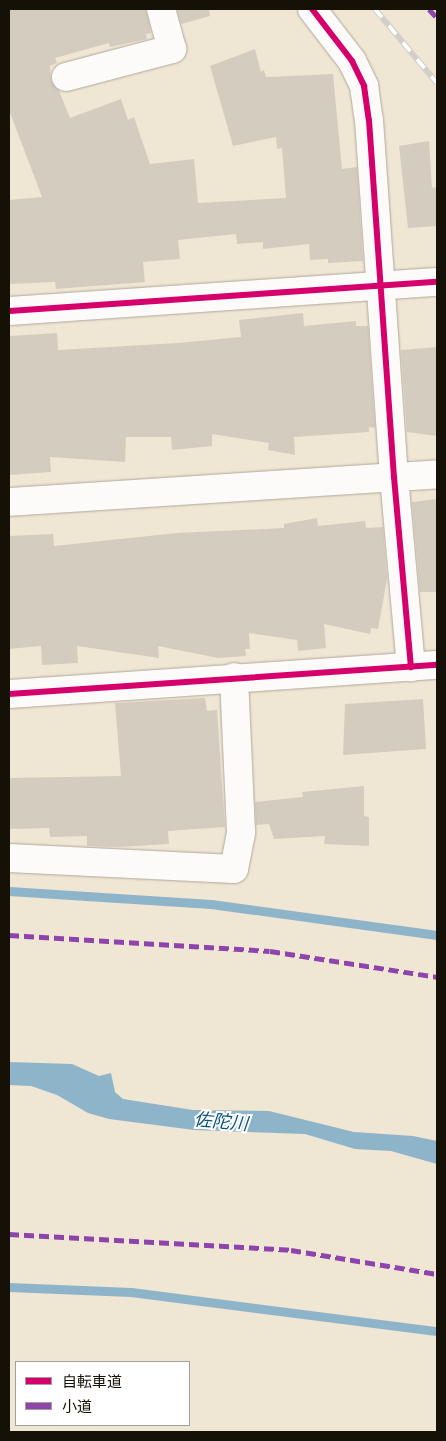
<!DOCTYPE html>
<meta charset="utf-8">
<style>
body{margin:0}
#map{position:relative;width:446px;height:1441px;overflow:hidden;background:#f0e6d4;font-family:Karla,"Noto Sans JP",sans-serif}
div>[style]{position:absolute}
.water>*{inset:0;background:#8eb4ca}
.stream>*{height:9px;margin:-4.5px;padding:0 4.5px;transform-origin:4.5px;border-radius:4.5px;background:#8eb4ca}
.building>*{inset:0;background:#d4cdbf}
.roads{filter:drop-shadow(0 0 1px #afa89a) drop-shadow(0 0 1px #afa89a)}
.minor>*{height:28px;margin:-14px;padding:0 14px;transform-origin:14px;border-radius:14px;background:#fdfbf9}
.rail>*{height:5.5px;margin-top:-2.75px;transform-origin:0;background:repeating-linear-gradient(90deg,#fff 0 11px,#d1cdc8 0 22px);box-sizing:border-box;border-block:1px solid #d1cdc8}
.quiet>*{height:5px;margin-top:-2.5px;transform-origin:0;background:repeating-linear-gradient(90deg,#8e44ad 0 10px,transparent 0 15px)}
.cycleway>*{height:6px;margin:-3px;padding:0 3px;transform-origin:3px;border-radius:3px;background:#d6006c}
span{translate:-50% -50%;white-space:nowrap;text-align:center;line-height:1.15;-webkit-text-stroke:4px #fff;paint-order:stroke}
.water-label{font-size:18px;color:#075379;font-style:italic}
.frame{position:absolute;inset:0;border:10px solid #161106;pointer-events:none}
.legend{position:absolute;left:15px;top:1361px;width:175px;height:65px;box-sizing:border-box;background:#fff;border:1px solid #a2a09b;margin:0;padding:6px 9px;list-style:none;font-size:15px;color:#161106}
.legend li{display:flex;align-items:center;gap:10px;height:25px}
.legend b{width:25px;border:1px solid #a2a09b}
</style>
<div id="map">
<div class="water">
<div style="clip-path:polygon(9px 1062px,72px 1064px,99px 1076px,111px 1073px,115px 1092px,123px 1099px,193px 1110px,269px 1111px,354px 1132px,413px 1136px,437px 1141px,437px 1164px,391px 1151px,355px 1149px,305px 1134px,194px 1130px,109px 1119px,88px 1113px,57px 1095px,31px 1086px,9px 1085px)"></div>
</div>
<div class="stream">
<div style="left:9px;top:891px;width:202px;rotate:3.7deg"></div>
<div style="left:211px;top:904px;width:228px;rotate:7.8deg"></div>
<div style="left:9px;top:1287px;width:122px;rotate:2.3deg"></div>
<div style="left:131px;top:1292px;width:308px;rotate:7.3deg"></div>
</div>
<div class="building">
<div style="clip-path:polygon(9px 9px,146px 9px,151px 33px,146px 34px,147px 39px,110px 47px,109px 43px,55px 58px,57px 63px,50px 66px,51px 81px,59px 91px,70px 118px,121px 99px,128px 120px,134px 117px,150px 164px,194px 159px,198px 203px,286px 198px,282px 148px,277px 149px,276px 137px,233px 146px,210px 66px,255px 49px,261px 72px,264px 70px,266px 77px,333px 74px,342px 169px,357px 167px,363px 261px,328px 263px,328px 259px,310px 260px,309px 244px,263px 249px,263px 242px,237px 244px,236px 234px,178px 240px,180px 259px,143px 262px,145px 282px,56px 289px,55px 282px,9px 284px,9px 200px,42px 197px,9px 110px)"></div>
<div style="clip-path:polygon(177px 9px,209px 9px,210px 16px,181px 24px)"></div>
<div style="clip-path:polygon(429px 141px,432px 188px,437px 187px,437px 226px,408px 228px,399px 146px)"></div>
<div style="clip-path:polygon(303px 313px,304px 326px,356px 321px,356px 326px,368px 326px,375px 428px,369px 427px,369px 432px,294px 437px,295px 455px,268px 450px,269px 443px,212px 434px,212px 446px,172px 450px,171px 437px,126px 437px,125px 462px,50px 457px,51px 472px,9px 475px,9px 336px,57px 333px,58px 350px,178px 343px,241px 337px,239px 320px)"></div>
<div style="clip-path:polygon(437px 347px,437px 436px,407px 432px,401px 350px)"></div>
<div style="clip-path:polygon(437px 499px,437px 592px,420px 592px,412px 502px)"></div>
<div style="clip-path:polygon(317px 518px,318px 526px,365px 521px,366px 528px,383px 527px,387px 579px,378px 629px,371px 628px,370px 634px,324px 624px,326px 648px,298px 651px,297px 640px,249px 633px,250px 649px,245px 649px,246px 656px,218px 658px,158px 646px,159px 658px,77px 646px,78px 663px,42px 665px,41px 646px,9px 649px,9px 536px,53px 534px,54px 546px,177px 533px,284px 528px,284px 524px)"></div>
<div style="clip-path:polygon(205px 698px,207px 711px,217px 710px,225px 827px,168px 831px,169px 844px,119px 847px,87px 846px,87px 836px,50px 837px,49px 828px,10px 829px,9px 778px,121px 776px,115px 703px)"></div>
<div style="clip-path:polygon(423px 699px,426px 749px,343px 755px,345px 704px)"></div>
<div style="clip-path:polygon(364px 786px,364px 816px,369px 817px,369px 846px,324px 844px,325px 836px,274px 839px,269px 824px,256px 825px,255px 802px,303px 797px,302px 792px)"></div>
</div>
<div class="roads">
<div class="minor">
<div style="left:312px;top:9px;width:66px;rotate:52.4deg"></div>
<div style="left:352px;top:61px;width:28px;rotate:64deg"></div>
<div style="left:364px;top:86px;width:34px;rotate:82deg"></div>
<div style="left:369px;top:120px;width:358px;rotate:86deg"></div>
<div style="left:394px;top:477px;width:191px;rotate:84.9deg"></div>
<div style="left:66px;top:77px;width:110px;rotate:-14.8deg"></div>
<div style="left:172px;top:49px;width:41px;rotate:-105.4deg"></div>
<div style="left:9px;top:311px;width:429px;rotate:-3.9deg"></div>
<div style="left:9px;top:502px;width:429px;rotate:-3.7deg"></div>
<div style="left:9px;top:694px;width:429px;rotate:-3.9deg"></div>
<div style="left:9px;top:858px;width:225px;rotate:2.8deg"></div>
<div style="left:234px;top:869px;width:38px;rotate:-79deg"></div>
<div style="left:241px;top:832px;width:155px;rotate:-92.6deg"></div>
</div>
</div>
<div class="rail">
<div style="left:375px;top:9px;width:97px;rotate:50deg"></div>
</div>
<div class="quiet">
<div style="left:429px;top:9px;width:12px;rotate:48deg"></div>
<div style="left:9px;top:935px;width:261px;rotate:3.5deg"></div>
<div style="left:270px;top:951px;width:169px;rotate:8.8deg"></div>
<div style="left:9px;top:1234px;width:282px;rotate:3.2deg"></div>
<div style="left:291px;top:1250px;width:148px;rotate:9.3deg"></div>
</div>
<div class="cycleway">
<div style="left:312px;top:9px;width:66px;rotate:52.4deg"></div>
<div style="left:352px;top:61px;width:28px;rotate:64deg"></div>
<div style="left:364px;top:86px;width:34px;rotate:82deg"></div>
<div style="left:369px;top:120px;width:358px;rotate:86deg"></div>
<div style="left:394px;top:477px;width:191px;rotate:84.9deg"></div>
<div style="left:9px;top:311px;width:429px;rotate:-3.9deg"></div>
<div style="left:9px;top:694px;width:429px;rotate:-3.9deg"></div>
</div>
<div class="water-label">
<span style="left:221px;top:1122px;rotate:5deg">佐陀川</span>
</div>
<div class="frame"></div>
<ul class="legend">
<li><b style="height:6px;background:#d6006c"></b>自転車道</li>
<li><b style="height:6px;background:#8e44ad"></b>小道</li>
</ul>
</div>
